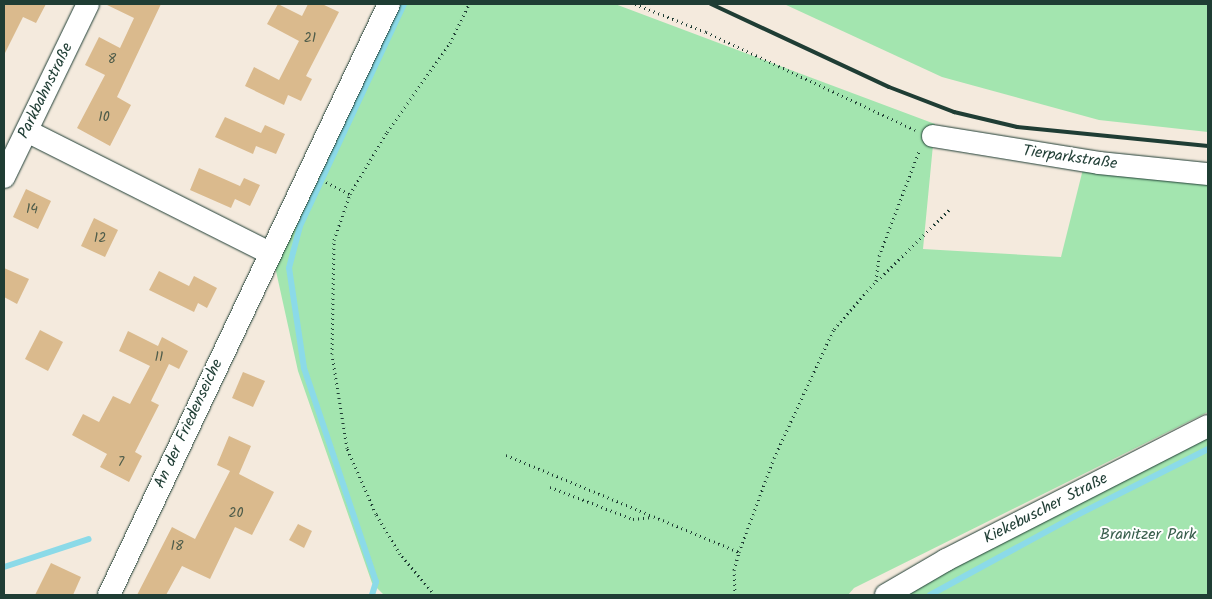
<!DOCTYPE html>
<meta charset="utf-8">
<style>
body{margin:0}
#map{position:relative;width:1212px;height:599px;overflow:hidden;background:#f4eadd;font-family:Kalam,sans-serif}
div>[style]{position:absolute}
.green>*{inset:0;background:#a3e5af}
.stream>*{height:6px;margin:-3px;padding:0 3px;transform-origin:3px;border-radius:3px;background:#8bdae8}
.building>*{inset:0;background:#daba8d}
.path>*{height:3px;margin-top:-1.5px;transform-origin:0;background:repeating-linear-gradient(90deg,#1f3d34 0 1px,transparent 0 5px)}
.roads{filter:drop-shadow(0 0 1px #1f3d34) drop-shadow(0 0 1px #1f3d34)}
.minor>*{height:22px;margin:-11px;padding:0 11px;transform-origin:11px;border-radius:11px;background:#fff}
.rail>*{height:4px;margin:-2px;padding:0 2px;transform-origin:2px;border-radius:2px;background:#1f3d34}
span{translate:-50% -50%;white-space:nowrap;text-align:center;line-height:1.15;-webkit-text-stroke:4px #fff;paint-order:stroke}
.number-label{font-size:14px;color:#4e5c4a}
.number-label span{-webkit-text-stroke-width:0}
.street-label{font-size:16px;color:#1f3d34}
.park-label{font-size:16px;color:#395f4d}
.frame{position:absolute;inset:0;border:5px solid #1f3d34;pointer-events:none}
</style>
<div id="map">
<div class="green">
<div style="clip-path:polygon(398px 4px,615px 4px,935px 124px,923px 249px,1061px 257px,1087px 153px,1208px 169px,1208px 412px,854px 588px,848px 595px,384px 595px,372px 583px,298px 371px,274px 262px)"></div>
<div style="clip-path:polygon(784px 4px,1208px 4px,1208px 132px,1099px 120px,942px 77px)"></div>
<div style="clip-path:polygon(1208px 437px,1208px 595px,903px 595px,970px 557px)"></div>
</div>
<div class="stream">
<div style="left:4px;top:567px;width:89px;rotate:-18.2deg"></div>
<div style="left:372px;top:595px;width:14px;rotate:-73deg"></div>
<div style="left:376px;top:582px;width:226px;rotate:-108.6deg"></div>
<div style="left:304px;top:368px;width:101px;rotate:-98.5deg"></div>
<div style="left:289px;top:268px;width:43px;rotate:-75.3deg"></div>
<div style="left:300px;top:226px;width:245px;rotate:-64.9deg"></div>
<div style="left:930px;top:595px;width:165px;rotate:-28.6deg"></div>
<div style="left:1075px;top:516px;width:149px;rotate:-26.7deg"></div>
</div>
<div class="building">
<div style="clip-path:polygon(4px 4px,46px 4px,36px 23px,23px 17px,4px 55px)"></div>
<div style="clip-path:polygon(105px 4px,161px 4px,117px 97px,131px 105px,110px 146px,77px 128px,105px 75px,85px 65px,99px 37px,120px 48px,134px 18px)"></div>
<div style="clip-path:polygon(278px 4px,302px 16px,308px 4px,322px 4px,339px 12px,306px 76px,312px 79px,301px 101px,288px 95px,284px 105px,245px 86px,254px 67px,279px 80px,299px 41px,267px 24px)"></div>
<div style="clip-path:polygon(225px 117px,261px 133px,265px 125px,285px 134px,276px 154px,256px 146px,253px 154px,215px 137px)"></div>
<div style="clip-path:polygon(199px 168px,240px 186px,244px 178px,260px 185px,250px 206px,235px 199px,231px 208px,190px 190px)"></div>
<div style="clip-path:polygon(26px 189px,51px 201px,38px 229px,13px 217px)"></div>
<div style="clip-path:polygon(94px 218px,118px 230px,105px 257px,81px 246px)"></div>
<div style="clip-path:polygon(4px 268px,29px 279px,17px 304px,4px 297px)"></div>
<div style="clip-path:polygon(159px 271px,189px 286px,194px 276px,217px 288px,207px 308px,198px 303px,194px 312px,149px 290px)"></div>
<div style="clip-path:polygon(40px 330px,63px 342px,48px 371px,25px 359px)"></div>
<div style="clip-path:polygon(128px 331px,158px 346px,162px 337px,188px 351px,179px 369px,169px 364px,151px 401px,159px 405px,135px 452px,142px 456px,129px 482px,100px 467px,107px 454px,72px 435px,83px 414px,99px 422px,113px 396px,130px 404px,150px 366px,119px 351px)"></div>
<div style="clip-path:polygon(243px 372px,265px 381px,253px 407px,232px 398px)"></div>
<div style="clip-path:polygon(229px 436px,251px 446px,239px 474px,274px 492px,252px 535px,235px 527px,210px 579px,182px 566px,166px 595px,137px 595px,172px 527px,195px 539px,230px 471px,217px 465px)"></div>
<div style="clip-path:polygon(298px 524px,312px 531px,304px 548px,289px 540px)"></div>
<div style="clip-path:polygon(51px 563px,81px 577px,73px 595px,35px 595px)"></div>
</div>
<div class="path">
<div style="left:635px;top:4px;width:76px;rotate:21.5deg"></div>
<div style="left:706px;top:32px;width:231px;rotate:25.1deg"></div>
<div style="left:326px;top:182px;width:27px;rotate:27deg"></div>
<div style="left:877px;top:281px;width:103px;rotate:-44.6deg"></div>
<div style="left:506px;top:455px;width:252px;rotate:22.6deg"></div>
<div style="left:550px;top:487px;width:89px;rotate:21.1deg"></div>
<div style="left:633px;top:519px;width:20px;rotate:-6deg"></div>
<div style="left:435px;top:595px;width:54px;rotate:-130.5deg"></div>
<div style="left:400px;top:554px;width:47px;rotate:-121deg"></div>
<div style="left:376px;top:514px;width:72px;rotate:-113.7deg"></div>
<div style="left:347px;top:448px;width:95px;rotate:-99.1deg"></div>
<div style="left:332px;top:354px;width:114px;rotate:-89deg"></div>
<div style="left:334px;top:240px;width:49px;rotate:-70.8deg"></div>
<div style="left:350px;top:194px;width:72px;rotate:-59.2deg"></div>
<div style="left:387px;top:132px;width:109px;rotate:-54.7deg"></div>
<div style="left:450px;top:43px;width:43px;rotate:-64deg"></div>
<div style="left:735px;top:595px;width:25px;rotate:-92deg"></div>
<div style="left:734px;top:570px;width:19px;rotate:-74deg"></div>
<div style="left:739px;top:552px;width:100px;rotate:-69.6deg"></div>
<div style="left:774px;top:458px;width:142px;rotate:-65.1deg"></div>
<div style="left:834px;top:329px;width:64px;rotate:-48.8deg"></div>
<div style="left:876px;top:281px;width:25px;rotate:-83deg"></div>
<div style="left:879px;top:256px;width:112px;rotate:-69.1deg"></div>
</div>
<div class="roads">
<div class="minor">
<div style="left:27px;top:131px;width:272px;rotate:26.7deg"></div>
<div style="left:933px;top:136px;width:168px;rotate:9.2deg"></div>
<div style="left:1099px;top:163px;width:110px;rotate:5.8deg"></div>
<div style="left:4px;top:177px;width:192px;rotate:-64.1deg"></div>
<div style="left:109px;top:595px;width:654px;rotate:-64.65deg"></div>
<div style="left:886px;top:595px;width:69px;rotate:-30.3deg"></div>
<div style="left:946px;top:560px;width:294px;rotate:-27.1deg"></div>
</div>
</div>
<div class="rail">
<div style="left:711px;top:4px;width:196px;rotate:25deg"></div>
<div style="left:889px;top:87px;width:70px;rotate:21deg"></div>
<div style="left:954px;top:112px;width:65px;rotate:13.4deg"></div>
<div style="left:1017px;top:127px;width:192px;rotate:5.7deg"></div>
</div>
<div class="number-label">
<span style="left:310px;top:38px">21</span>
<span style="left:112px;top:59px">8</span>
<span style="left:104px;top:117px">10</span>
<span style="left:32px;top:209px">14</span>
<span style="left:100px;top:238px">12</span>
<span style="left:159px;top:357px">11</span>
<span style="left:121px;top:462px">7</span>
<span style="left:236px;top:513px">20</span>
<span style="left:177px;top:546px">18</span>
</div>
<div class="street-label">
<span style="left:46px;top:91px;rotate:-64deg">Parkbahnstraße</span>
<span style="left:1070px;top:158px;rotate:8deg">Tierparkstraße</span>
<span style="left:189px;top:424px;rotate:-65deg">An der Friedenseiche</span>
<span style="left:1046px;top:509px;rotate:-27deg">Kiekebuscher Straße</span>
</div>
<div class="park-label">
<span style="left:1148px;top:535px">Branitzer Park</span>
</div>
<div class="frame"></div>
</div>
